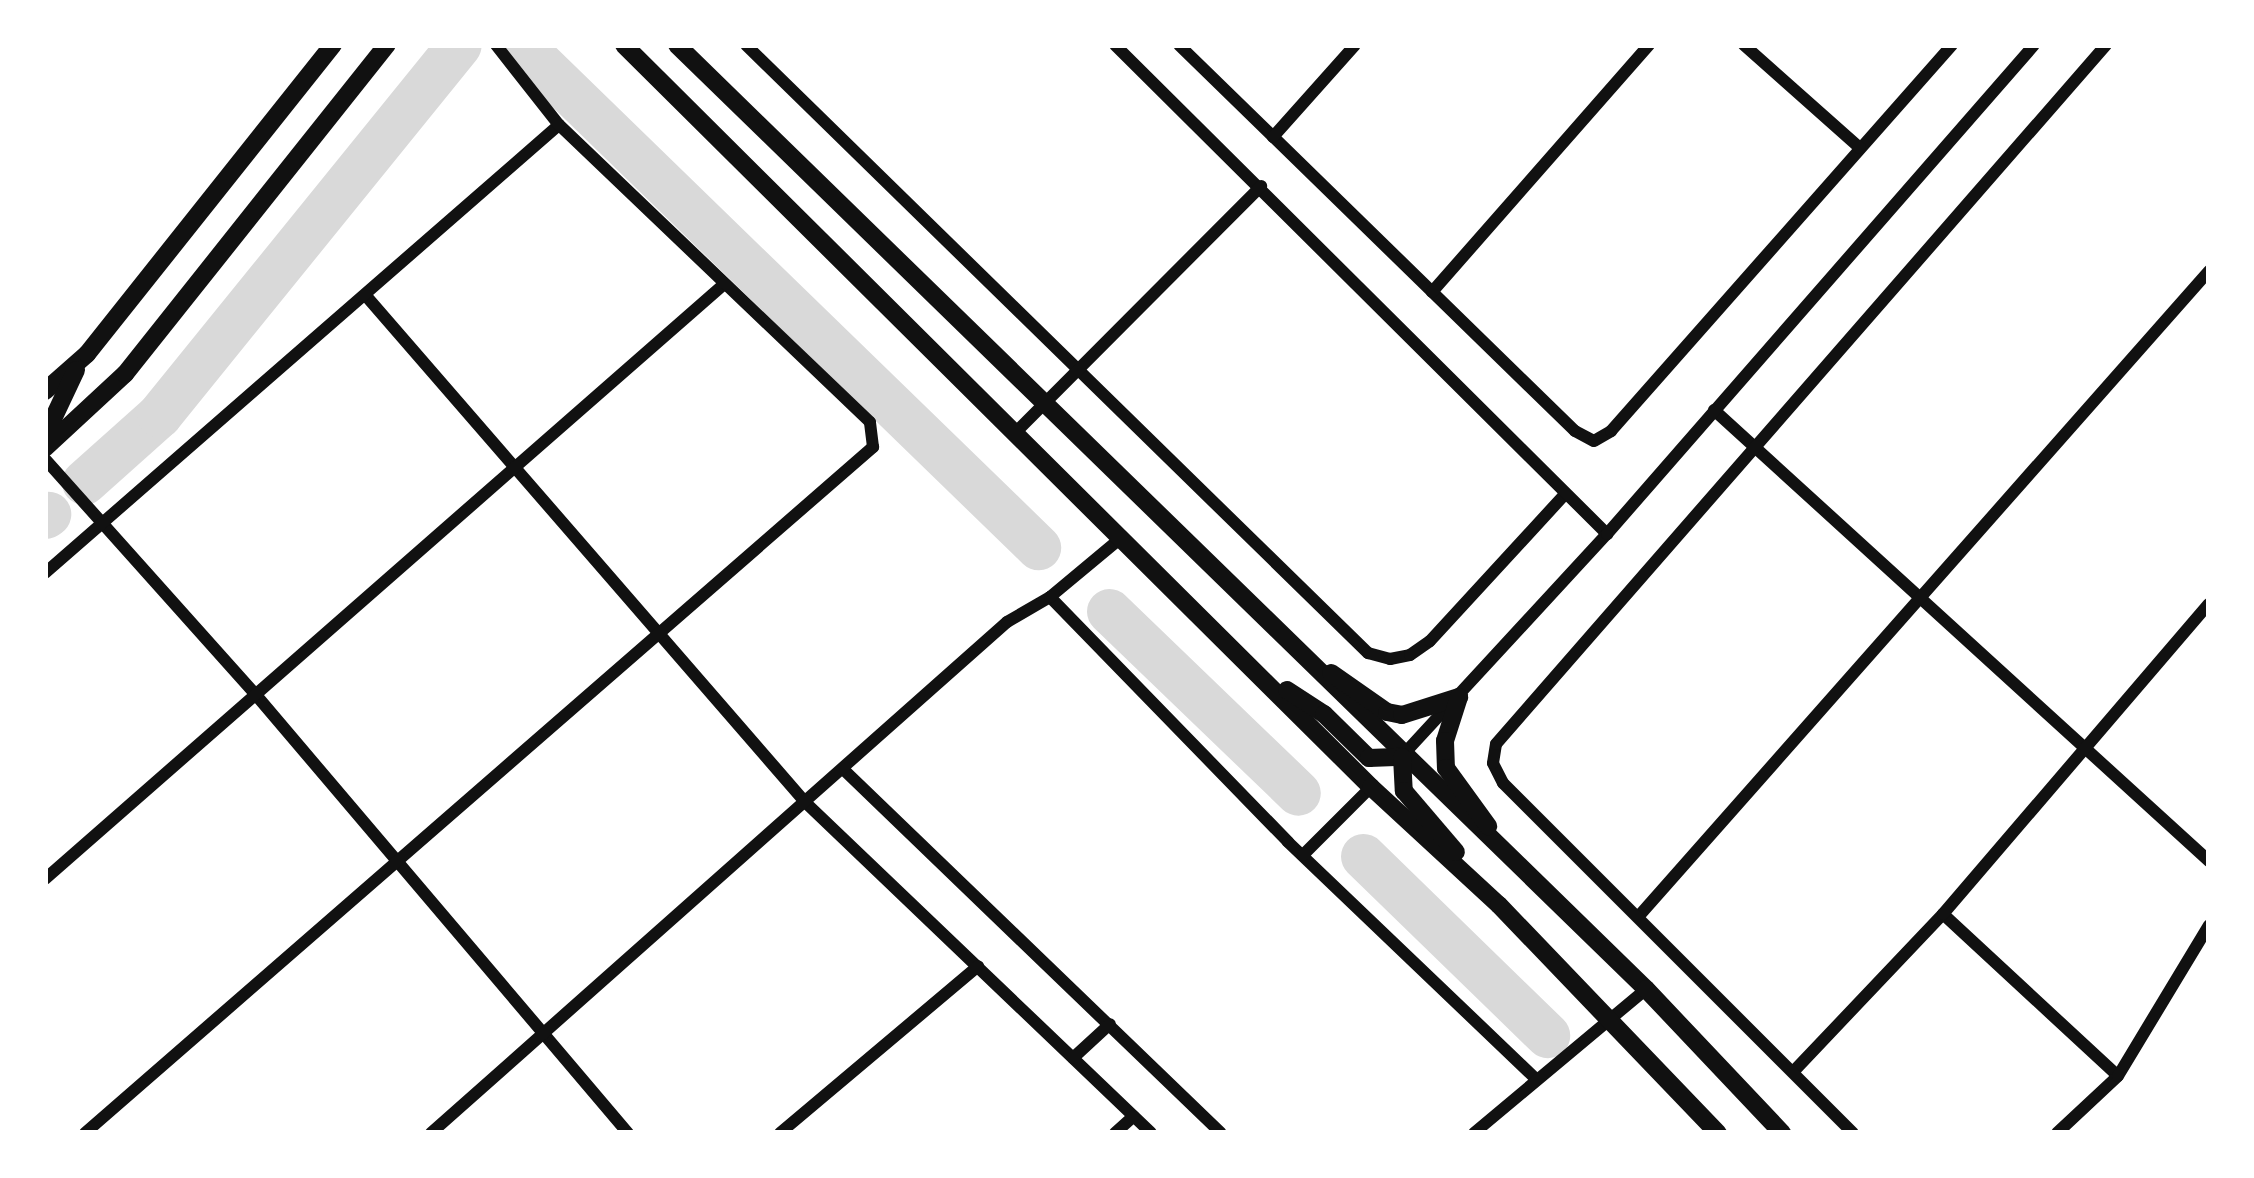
<!DOCTYPE html>
<style>
body{margin:0}
#map{position:relative;width:2254px;height:1178px;overflow:hidden;background:#fff;font-family:"Noto Serif",serif}
div>[style]{position:absolute}
.river>*{height:45px;margin:-22.5px;padding:0 22.5px;transform-origin:22.5px;border-radius:22.5px;background:#d9d9d9}
.minor>*{height:12px;margin:-6px;padding:0 6px;transform-origin:6px;border-radius:6px;background:#111}
.secondary>*{height:18px;margin:-9px;padding:0 9px;transform-origin:9px;border-radius:9px;background:#111}
span{translate:-50% -50%;white-space:nowrap;text-align:center;line-height:1.15;-webkit-text-stroke:9px #fff;paint-order:stroke}
.frame{position:absolute;inset:0;border:48px solid #fff;pointer-events:none}
</style>
<div id="map">
<div class="river">
<div style="left:521px;top:45px;width:721px;rotate:44.16deg"></div>
<div style="left:84px;top:482px;width:101px;rotate:-41.8deg"></div>
<div style="left:159px;top:415px;width:476px;rotate:-51deg"></div>
<div style="left:45px;top:516px;width:4px;rotate:-34deg"></div>
<div style="left:1109px;top:611px;width:262px;rotate:43.9deg"></div>
<div style="left:1363px;top:856px;width:257px;rotate:44.2deg"></div>
</div>
<div class="minor">
<div style="left:746px;top:45px;width:870px;rotate:44.35deg"></div>
<div style="left:1368px;top:653px;width:23px;rotate:15deg"></div>
<div style="left:1390px;top:659px;width:20px;rotate:-11deg"></div>
<div style="left:1410px;top:655px;width:24px;rotate:-35deg"></div>
<div style="left:1430px;top:641px;width:200px;rotate:-47.4deg"></div>
<div style="left:1115px;top:45px;width:694px;rotate:44.82deg"></div>
<div style="left:1179px;top:45px;width:553px;rotate:44.27deg"></div>
<div style="left:1575px;top:431px;width:21px;rotate:28deg"></div>
<div style="left:1594px;top:441px;width:20px;rotate:-30deg"></div>
<div style="left:1611px;top:431px;width:515px;rotate:-48.54deg"></div>
<div style="left:1744px;top:45px;width:155px;rotate:41.6deg"></div>
<div style="left:1273px;top:137px;width:123px;rotate:-48.3deg"></div>
<div style="left:1432px;top:292px;width:329px;rotate:-48.7deg"></div>
<div style="left:367px;top:297px;width:670px;rotate:49.06deg"></div>
<div style="left:806px;top:803px;width:477px;rotate:43.7deg"></div>
<div style="left:1714px;top:410px;width:670px;rotate:42.34deg"></div>
<div style="left:1017px;top:431px;width:346px;rotate:-45.1deg"></div>
<div style="left:45px;top:459px;width:317px;rotate:48.2deg"></div>
<div style="left:256px;top:695px;width:575px;rotate:49.66deg"></div>
<div style="left:45px;top:573px;width:682px;rotate:-41.08deg"></div>
<div style="left:1050px;top:597px;width:342px;rotate:45.8deg"></div>
<div style="left:1288px;top:842px;width:343px;rotate:43.7deg"></div>
<div style="left:1402px;top:756px;width:302px;rotate:-47.3deg"></div>
<div style="left:1607px;top:534px;width:649px;rotate:-48.87deg"></div>
<div style="left:844px;top:770px;width:523px;rotate:43.92deg"></div>
<div style="left:1303px;top:855px;width:96px;rotate:-45deg"></div>
<div style="left:45px;top:879px;width:900px;rotate:-41.22deg"></div>
<div style="left:1943px;top:914px;width:238px;rotate:42.8deg"></div>
<div style="left:1638px;top:917px;width:862px;rotate:-48.53deg"></div>
<div style="left:1073px;top:1058px;width:50px;rotate:-42.6deg"></div>
<div style="left:1793px;top:1072px;width:218px;rotate:-46.5deg"></div>
<div style="left:1943px;top:914px;width:408px;rotate:-49.4deg"></div>
<div style="left:85px;top:1133px;width:1045px;rotate:-41.04deg"></div>
<div style="left:873px;top:447px;width:25px;rotate:-97deg"></div>
<div style="left:870px;top:422px;width:430px;rotate:-136.3deg"></div>
<div style="left:559px;top:125px;width:102px;rotate:-128.2deg"></div>
<div style="left:431px;top:1133px;width:770px;rotate:-41.58deg"></div>
<div style="left:1007px;top:622px;width:50px;rotate:-30.2deg"></div>
<div style="left:1050px;top:597px;width:94px;rotate:-39.8deg"></div>
<div style="left:780px;top:1133px;width:259px;rotate:-40.1deg"></div>
<div style="left:1115px;top:1133px;width:25px;rotate:-42deg"></div>
<div style="left:1474px;top:1133px;width:224px;rotate:-39.9deg"></div>
<div style="left:1853px;top:1133px;width:495px;rotate:-135deg"></div>
<div style="left:1503px;top:783px;width:22px;rotate:-117deg"></div>
<div style="left:1493px;top:763px;width:19px;rotate:-81deg"></div>
<div style="left:1496px;top:744px;width:928px;rotate:-48.89deg"></div>
<div style="left:2057px;top:1133px;width:83px;rotate:-43.1deg"></div>
<div style="left:2118px;top:1076px;width:176px;rotate:-58.9deg"></div>
</div>
<div class="secondary">
<div style="left:624px;top:45px;width:1053px;rotate:44.81deg"></div>
<div style="left:1371px;top:787px;width:174px;rotate:42.7deg"></div>
<div style="left:1499px;top:905px;width:316px;rotate:46.2deg"></div>
<div style="left:677px;top:45px;width:1353px;rotate:44.25deg"></div>
<div style="left:1646px;top:989px;width:198px;rotate:46.6deg"></div>
<div style="left:45px;top:391px;width:56px;rotate:-41.4deg"></div>
<div style="left:87px;top:354px;width:395px;rotate:-51.5deg"></div>
<div style="left:45px;top:436px;width:73px;rotate:-64.8deg"></div>
<div style="left:45px;top:448px;width:109px;rotate:-42.8deg"></div>
<div style="left:125px;top:374px;width:421px;rotate:-51.5deg"></div>
<div style="left:1331px;top:673px;width:68px;rotate:34.9deg"></div>
<div style="left:1387px;top:712px;width:15px;rotate:11deg"></div>
<div style="left:1402px;top:715px;width:60px;rotate:-17.5deg"></div>
<div style="left:1287px;top:690px;width:44px;rotate:33deg"></div>
<div style="left:1324px;top:714px;width:63px;rotate:44.4deg"></div>
<div style="left:1369px;top:758px;width:33px;rotate:-2deg"></div>
<div style="left:1459px;top:697px;width:46px;rotate:107.7deg"></div>
<div style="left:1445px;top:741px;width:27px;rotate:88deg"></div>
<div style="left:1446px;top:768px;width:72px;rotate:54.1deg"></div>
<div style="left:1402px;top:757px;width:34px;rotate:87deg"></div>
<div style="left:1404px;top:791px;width:80px;rotate:49.6deg"></div>
</div>
<div class="frame"></div>
</div>
